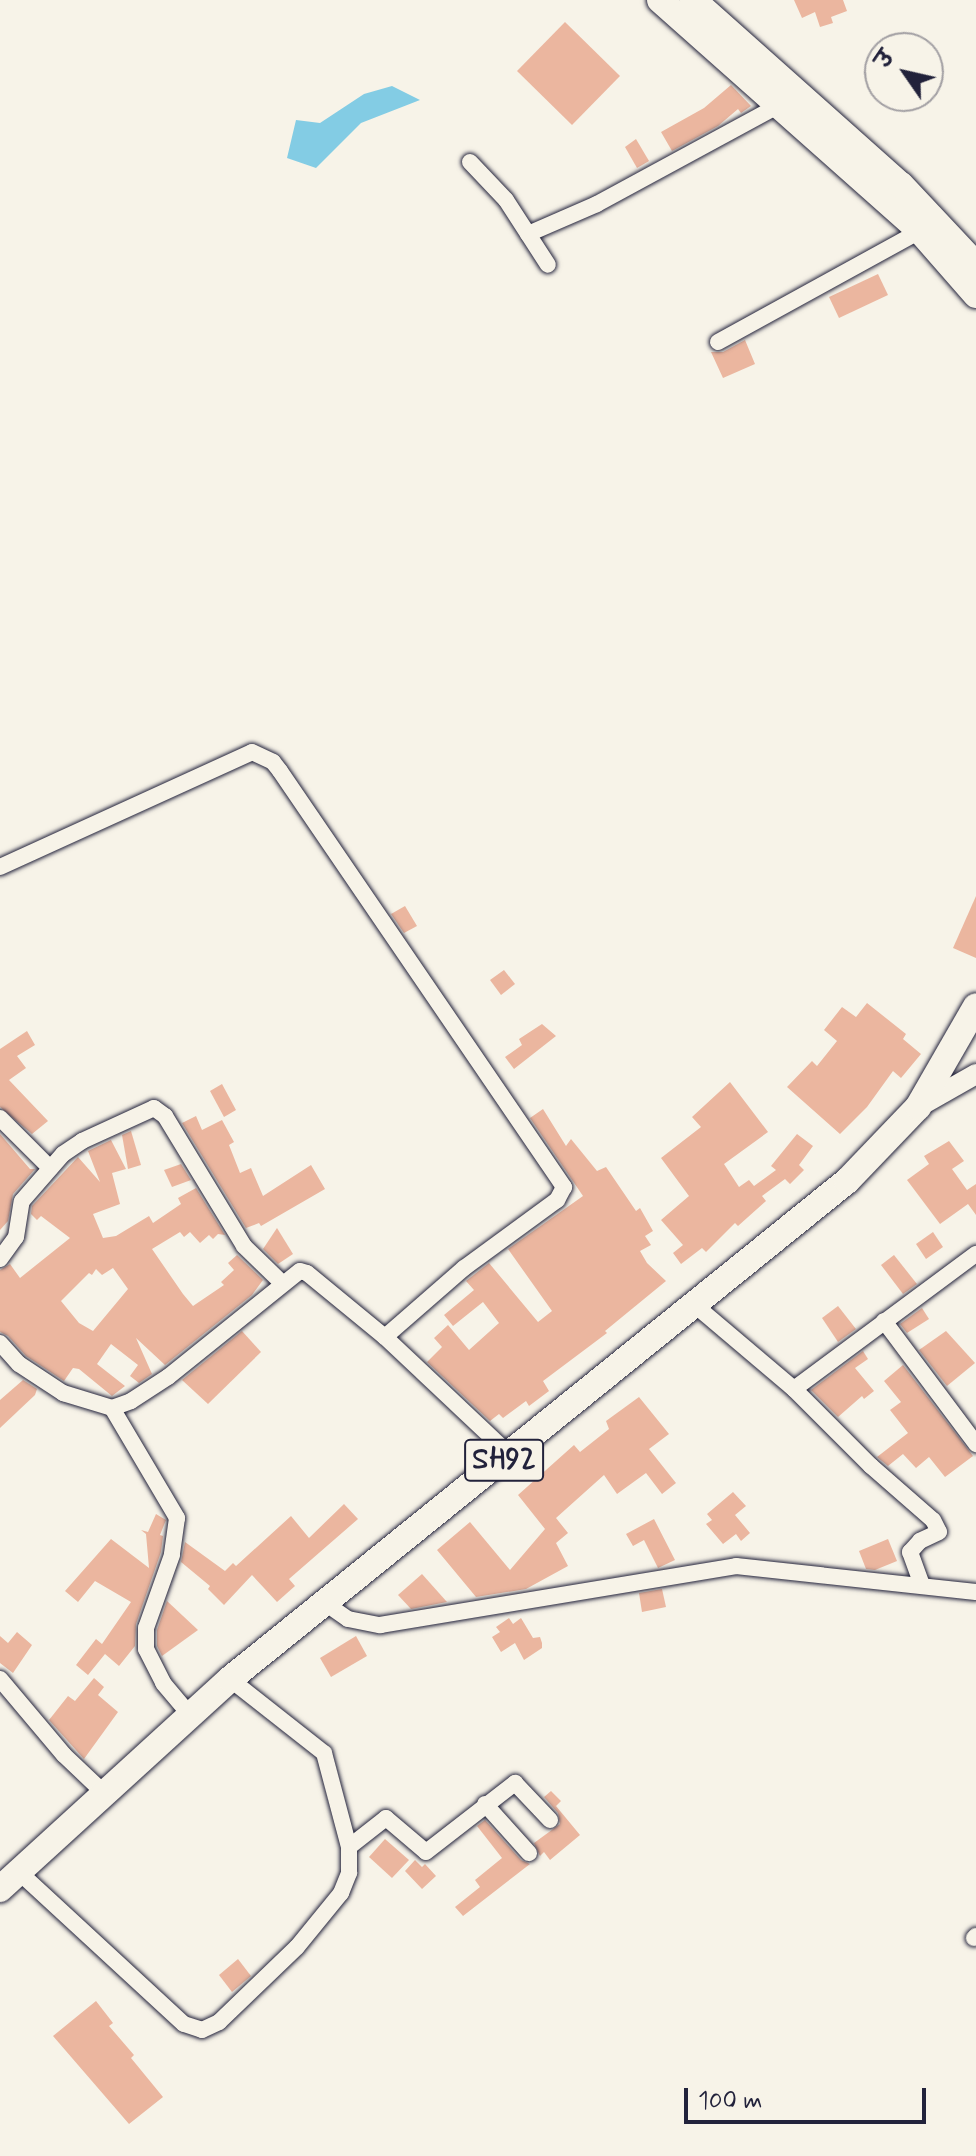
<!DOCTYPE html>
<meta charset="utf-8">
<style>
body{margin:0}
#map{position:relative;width:976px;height:2156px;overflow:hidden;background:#f7f3e8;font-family:Mynerve,"Playpen Sans Deva",sans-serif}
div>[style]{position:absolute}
.water>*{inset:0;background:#83cce4}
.building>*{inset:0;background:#ebb69f}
.roads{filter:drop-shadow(0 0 2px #22223b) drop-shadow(0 0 2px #22223b)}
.minor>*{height:16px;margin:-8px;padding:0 8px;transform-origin:8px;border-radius:8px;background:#f7f3e8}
.tertiary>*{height:20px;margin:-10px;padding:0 10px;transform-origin:10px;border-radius:10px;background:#f7f3e8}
.primary>*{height:26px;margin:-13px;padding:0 13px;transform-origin:13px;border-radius:13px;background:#f7f3e8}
span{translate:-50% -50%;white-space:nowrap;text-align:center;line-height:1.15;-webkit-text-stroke:6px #f7f3e8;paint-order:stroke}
.shield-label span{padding:2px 6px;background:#f7f3e8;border:2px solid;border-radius:6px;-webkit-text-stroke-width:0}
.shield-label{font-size:30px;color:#22223b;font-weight:700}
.north{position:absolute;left:864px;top:32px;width:80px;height:80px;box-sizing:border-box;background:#f7f3e8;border:2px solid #a29fa3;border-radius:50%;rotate:304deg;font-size:22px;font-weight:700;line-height:32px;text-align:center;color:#22223b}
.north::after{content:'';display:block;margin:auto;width:28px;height:36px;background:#22223b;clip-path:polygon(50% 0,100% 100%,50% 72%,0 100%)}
.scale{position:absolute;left:684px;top:2088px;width:242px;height:36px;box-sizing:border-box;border:4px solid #22223b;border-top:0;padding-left:10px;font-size:24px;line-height:28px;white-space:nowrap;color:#22223b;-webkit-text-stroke:6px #f7f3e8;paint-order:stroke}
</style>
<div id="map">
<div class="water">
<div style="clip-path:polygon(392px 86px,420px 100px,361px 123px,316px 168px,287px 158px,296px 120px,320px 123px,364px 94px)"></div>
</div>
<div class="building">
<div style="clip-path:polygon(794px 0,843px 0,847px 11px,831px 17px,833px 23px,820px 27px,815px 12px,802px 18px)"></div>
<div style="clip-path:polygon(565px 22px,620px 76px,572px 125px,517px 71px)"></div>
<div style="clip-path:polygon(731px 85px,751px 106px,741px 113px,738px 109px,718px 126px,672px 151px,661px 132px,704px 108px)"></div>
<div style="clip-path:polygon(636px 139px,649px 161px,637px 168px,625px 147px)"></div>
<div style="clip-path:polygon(878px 274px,888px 295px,839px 318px,829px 297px)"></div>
<div style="clip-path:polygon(745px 340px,755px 364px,723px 378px,711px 352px,723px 352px)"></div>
<div style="clip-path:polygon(976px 896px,976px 958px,953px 948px)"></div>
<div style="clip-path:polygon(405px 906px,417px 926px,404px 933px,391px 914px)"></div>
<div style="clip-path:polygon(504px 970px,515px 984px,501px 995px,490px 980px)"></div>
<div style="clip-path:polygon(867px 1003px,906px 1034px,903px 1039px,921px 1054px,901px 1078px,893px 1071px,867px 1107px,840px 1134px,787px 1087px,812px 1061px,817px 1066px,837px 1041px,824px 1030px,842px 1007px,856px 1017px)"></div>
<div style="clip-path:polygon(542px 1024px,556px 1036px,514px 1069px,505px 1057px,522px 1045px,519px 1039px)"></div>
<div style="clip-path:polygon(27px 1031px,35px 1045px,17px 1056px,26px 1068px,9px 1080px,48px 1121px,32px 1134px,0 1107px,0 1049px)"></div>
<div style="clip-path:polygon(730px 1082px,768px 1132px,724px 1164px,739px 1187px,749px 1180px,754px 1186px,776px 1170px,771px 1166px,797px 1134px,813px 1146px,799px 1165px,804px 1170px,790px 1184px,785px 1179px,762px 1196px,766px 1201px,738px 1226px,735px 1223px,706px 1252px,702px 1248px,681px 1264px,673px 1253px,683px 1245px,661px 1220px,689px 1196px,661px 1158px,701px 1127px,692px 1117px)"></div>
<div style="clip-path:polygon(222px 1084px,236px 1110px,224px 1117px,210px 1091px)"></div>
<div style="clip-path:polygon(543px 1109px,566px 1146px,571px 1139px,597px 1171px,606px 1167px,636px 1211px,640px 1208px,653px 1231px,645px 1236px,651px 1245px,640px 1251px,647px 1263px,666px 1281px,605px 1331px,607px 1333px,543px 1381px,549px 1391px,529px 1406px,526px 1401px,503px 1418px,499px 1414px,490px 1421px,427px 1362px,442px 1347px,434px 1338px,448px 1325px,469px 1350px,499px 1323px,483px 1302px,453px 1326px,444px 1315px,474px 1290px,466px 1281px,489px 1263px,538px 1322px,552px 1311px,508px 1249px,583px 1196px,530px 1118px)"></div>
<div style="clip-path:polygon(196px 1116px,202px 1130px,222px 1120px,234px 1142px,229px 1145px,240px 1173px,251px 1168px,263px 1196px,311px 1165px,325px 1189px,261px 1226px,259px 1223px,246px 1228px,182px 1123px)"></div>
<div style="clip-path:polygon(131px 1131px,141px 1165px,128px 1169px,122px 1135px)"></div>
<div style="clip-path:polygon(0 1134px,30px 1169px,35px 1169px,13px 1194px,8px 1221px,0 1230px)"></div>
<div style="clip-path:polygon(evenodd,111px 1140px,126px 1169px,112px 1173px,120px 1204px,93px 1214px,103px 1238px,116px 1236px,149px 1216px,153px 1223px,181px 1204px,178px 1198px,196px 1188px,225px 1235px,218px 1234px,213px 1239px,209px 1235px,200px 1243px,190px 1232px,184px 1237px,180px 1232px,152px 1249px,183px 1294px,193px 1306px,224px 1285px,221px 1282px,234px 1270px,228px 1263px,237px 1255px,263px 1280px,252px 1295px,165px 1365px,136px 1338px,152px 1374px,139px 1383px,130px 1376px,138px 1365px,111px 1344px,97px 1364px,125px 1386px,112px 1396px,79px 1369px,73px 1368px,64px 1381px,26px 1356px,8px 1336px,0 1332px,0 1270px,10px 1264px,20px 1278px,70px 1238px,41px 1216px,37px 1220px,31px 1214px,32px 1206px,78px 1157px,100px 1182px,88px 1151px,111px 1140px,113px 1268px,128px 1289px,93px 1331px,79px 1323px,61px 1301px,89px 1273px,92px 1275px,96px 1269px,102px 1275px,113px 1268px)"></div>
<div style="clip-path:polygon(949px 1141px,964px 1161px,952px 1169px,967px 1190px,976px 1184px,976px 1215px,968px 1204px,940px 1224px,907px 1180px,929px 1164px,924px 1156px)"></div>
<div style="clip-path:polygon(181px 1164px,191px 1180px,172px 1187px,164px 1170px)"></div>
<div style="clip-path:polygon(277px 1228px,293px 1254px,278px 1264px,263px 1249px)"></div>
<div style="clip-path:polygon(933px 1232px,943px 1247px,926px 1259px,916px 1244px)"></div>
<div style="clip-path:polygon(894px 1255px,917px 1284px,903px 1294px,881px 1265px)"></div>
<div style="clip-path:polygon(838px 1306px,856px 1329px,838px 1342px,822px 1318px)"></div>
<div style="clip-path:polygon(922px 1308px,929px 1319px,907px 1333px,900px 1324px)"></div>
<div style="clip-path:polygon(242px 1331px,261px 1352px,208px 1404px,182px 1380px)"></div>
<div style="clip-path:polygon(946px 1331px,975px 1363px,947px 1386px,919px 1350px)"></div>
<div style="clip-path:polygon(863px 1351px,868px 1359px,855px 1368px,874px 1391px,864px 1399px,862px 1396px,838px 1417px,811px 1390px)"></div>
<div style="clip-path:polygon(903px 1365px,973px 1456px,945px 1477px,929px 1457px,916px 1468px,903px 1454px,888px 1466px,877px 1457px,908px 1433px,890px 1410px,901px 1402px,884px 1381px)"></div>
<div style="clip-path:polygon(23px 1380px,37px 1389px,35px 1395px,0 1428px,0 1400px)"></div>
<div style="clip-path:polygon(639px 1397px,669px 1434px,649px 1449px,676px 1483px,662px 1494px,646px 1473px,617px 1494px,604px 1475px,556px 1518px,568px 1533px,556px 1543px,568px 1566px,526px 1589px,476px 1597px,437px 1550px,470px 1522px,510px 1570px,545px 1529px,518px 1495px,574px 1445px,580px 1452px,609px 1429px,606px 1421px)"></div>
<div style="clip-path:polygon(733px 1492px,746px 1506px,735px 1515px,750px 1533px,741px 1541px,736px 1534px,723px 1544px,706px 1524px,712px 1520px,707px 1514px)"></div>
<div style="clip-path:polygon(344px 1504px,358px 1519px,289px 1579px,295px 1586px,277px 1602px,252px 1575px,224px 1605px,208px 1589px,210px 1586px,181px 1562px,185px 1542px,225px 1571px,233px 1563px,236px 1566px,291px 1516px,309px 1538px)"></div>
<div style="clip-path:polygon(156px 1514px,166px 1520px,160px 1535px,163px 1536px,161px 1552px,136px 1624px,135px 1646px,119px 1666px,105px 1654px,88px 1675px,76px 1665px,96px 1639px,102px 1644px,131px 1602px,95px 1581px,78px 1602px,65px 1591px,111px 1539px,149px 1568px,146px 1534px,141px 1530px,148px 1532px)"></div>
<div style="clip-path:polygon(654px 1519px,675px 1560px,658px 1568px,644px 1540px,633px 1546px,626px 1534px)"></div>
<div style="clip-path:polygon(888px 1539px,897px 1561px,875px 1570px,866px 1569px,859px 1551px)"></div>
<div style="clip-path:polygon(422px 1574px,447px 1602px,411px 1609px,398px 1595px)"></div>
<div style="clip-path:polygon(662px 1589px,666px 1607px,642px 1612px,639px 1593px)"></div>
<div style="clip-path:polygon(167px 1601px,198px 1630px,162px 1656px,157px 1646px,157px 1630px)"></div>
<div style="clip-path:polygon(509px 1618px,513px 1624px,521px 1618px,533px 1638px,540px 1637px,542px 1643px,542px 1648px,524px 1660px,515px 1643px,501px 1652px,492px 1637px,500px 1632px,496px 1627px)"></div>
<div style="clip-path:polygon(17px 1632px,32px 1645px,13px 1673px,0 1663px,0 1636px,8px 1643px)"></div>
<div style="clip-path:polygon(356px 1636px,367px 1656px,331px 1677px,320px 1658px)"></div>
<div style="clip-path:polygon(94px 1678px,104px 1687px,98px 1695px,118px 1712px,84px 1759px,49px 1720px,68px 1696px,75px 1701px)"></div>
<div style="clip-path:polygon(551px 1791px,561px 1801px,556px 1806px,580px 1835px,550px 1860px,544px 1852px,540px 1856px,534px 1843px,560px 1824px,558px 1813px,544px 1797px)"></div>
<div style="clip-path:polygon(485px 1820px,521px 1860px,530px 1864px,463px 1916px,455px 1907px,480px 1887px,475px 1880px,502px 1858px,477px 1826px)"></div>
<div style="clip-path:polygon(385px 1839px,409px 1860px,392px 1878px,369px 1857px)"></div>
<div style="clip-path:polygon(415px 1860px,422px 1867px,425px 1864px,436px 1876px,422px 1889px,405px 1871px)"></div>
<div style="clip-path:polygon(238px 1959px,251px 1976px,232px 1992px,219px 1975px)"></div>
<div style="clip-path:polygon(96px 2001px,113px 2023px,109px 2026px,134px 2055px,131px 2058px,163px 2097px,129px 2124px,53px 2036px)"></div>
</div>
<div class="roads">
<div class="minor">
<div style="left:470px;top:162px;width:52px;rotate:46.5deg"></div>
<div style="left:506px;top:200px;width:77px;rotate:57.1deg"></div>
<div style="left:528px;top:234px;width:75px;rotate:-23.5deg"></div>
<div style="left:597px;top:204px;width:207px;rotate:-28.5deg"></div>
<div style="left:718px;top:342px;width:230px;rotate:-28.8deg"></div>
<div style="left:0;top:867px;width:277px;rotate:-24.5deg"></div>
<div style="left:252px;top:752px;width:23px;rotate:25deg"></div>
<div style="left:273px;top:762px;width:11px;rotate:52deg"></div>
<div style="left:280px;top:771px;width:504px;rotate:55.68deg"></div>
<div style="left:564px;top:1187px;width:15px;rotate:118deg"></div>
<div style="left:557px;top:1200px;width:115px;rotate:143.8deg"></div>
<div style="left:464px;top:1268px;width:105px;rotate:138.9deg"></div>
<div style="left:0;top:1118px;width:71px;rotate:45deg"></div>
<div style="left:0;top:1259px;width:27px;rotate:-54deg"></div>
<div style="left:16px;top:1237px;width:36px;rotate:-81deg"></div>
<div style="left:22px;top:1201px;width:62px;rotate:-48.9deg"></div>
<div style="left:63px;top:1154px;width:23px;rotate:-34deg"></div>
<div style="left:82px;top:1141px;width:79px;rotate:-24.6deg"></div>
<div style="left:154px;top:1108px;width:14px;rotate:36deg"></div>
<div style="left:165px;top:1116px;width:152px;rotate:58.7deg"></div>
<div style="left:244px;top:1246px;width:53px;rotate:44.2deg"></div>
<div style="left:696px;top:1306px;width:128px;rotate:40.3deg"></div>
<div style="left:794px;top:1389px;width:109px;rotate:45deg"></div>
<div style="left:871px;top:1466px;width:82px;rotate:41.1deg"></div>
<div style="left:933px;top:1520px;width:13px;rotate:63deg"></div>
<div style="left:939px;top:1532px;width:21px;rotate:155deg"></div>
<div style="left:920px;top:1541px;width:15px;rotate:132deg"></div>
<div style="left:910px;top:1552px;width:35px;rotate:70deg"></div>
<div style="left:884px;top:1321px;width:154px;rotate:53.2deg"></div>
<div style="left:0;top:1343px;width:28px;rotate:48deg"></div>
<div style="left:19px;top:1364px;width:53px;rotate:33.4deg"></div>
<div style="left:63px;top:1393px;width:51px;rotate:17deg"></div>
<div style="left:112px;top:1408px;width:20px;rotate:-20deg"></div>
<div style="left:131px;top:1401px;width:44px;rotate:-33deg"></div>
<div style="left:168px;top:1377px;width:169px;rotate:-38.8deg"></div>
<div style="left:300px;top:1271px;width:7px;rotate:16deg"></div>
<div style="left:307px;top:1273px;width:101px;rotate:39.4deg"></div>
<div style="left:385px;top:1337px;width:172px;rotate:43.3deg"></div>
<div style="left:794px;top:1389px;width:227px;rotate:-36.6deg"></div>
<div style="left:112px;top:1408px;width:128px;rotate:59.4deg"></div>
<div style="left:177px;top:1518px;width:37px;rotate:98deg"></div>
<div style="left:172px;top:1555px;width:77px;rotate:109.6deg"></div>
<div style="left:146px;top:1628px;width:21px;rotate:90deg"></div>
<div style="left:146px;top:1649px;width:38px;rotate:63deg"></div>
<div style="left:163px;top:1683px;width:42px;rotate:49.8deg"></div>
<div style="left:325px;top:1603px;width:28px;rotate:35deg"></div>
<div style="left:348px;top:1619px;width:33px;rotate:11deg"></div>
<div style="left:380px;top:1625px;width:361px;rotate:-9.4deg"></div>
<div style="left:736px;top:1566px;width:241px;rotate:6.2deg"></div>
<div style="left:0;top:1679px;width:99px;rotate:49.9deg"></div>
<div style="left:64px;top:1755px;width:55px;rotate:43.5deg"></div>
<div style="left:485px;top:1804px;width:66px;rotate:48.1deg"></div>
<div style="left:349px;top:1847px;width:47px;rotate:-38.1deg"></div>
<div style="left:386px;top:1818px;width:52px;rotate:40.4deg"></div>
<div style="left:426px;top:1852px;width:113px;rotate:-37.8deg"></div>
<div style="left:515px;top:1783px;width:51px;rotate:46.6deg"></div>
<div style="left:19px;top:1872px;width:224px;rotate:42.7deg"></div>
<div style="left:184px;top:2024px;width:19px;rotate:18deg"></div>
<div style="left:202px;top:2030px;width:19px;rotate:-25deg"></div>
<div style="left:219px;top:2022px;width:108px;rotate:-43.9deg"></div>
<div style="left:297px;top:1947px;width:70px;rotate:-50.8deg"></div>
<div style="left:341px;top:1893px;width:22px;rotate:-68deg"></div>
<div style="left:349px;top:1873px;width:26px;rotate:-90deg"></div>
<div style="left:349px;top:1847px;width:97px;rotate:-104.9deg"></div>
<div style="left:324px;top:1753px;width:120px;rotate:-141.8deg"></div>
<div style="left:974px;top:1938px;width:3px;rotate:-45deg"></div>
</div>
<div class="tertiary">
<div style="left:918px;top:1107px;width:67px;rotate:-29.6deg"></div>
</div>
<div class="primary">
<div style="left:660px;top:0;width:348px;rotate:41.6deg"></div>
<div style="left:920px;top:231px;width:85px;rotate:48.8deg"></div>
<div style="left:693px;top:0;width:278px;rotate:41.7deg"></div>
<div style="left:901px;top:185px;width:110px;rotate:46.8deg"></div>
<div style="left:0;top:1889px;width:311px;rotate:-42.4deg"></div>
<div style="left:230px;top:1679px;width:793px;rotate:-38.91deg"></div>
<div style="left:847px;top:1181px;width:103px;rotate:-46.2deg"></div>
<div style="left:918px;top:1107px;width:116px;rotate:-60.1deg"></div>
</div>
</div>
<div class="shield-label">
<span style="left:504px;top:1460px">SH92</span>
</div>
<div class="north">उ</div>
<div class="scale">100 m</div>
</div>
